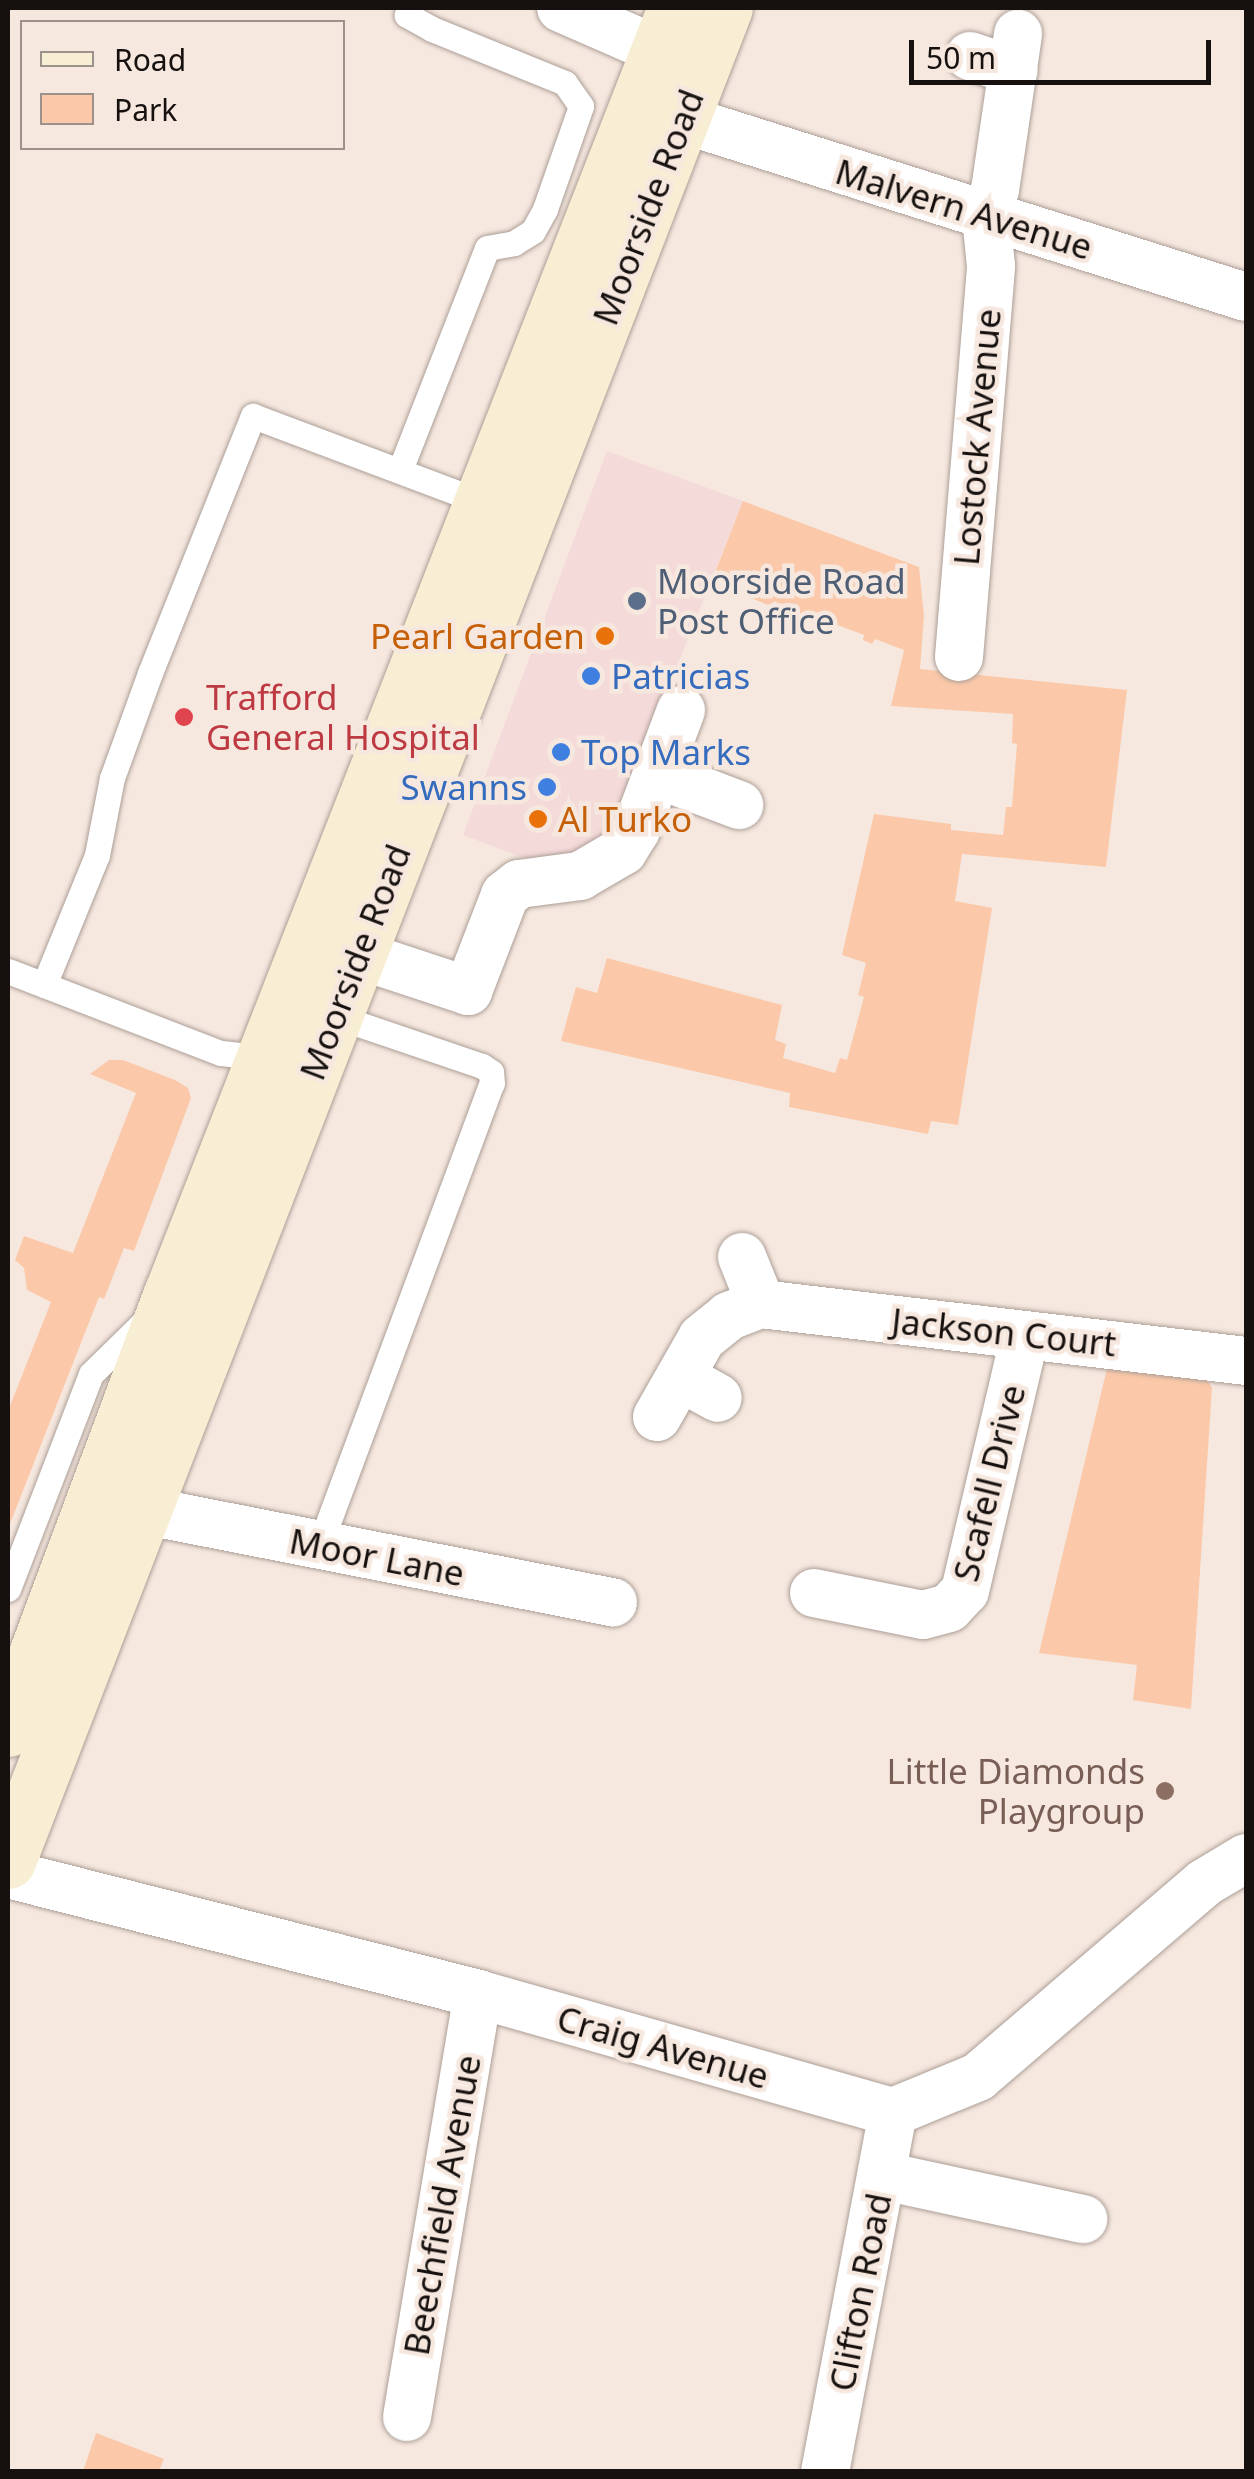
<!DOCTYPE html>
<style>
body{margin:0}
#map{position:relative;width:1254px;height:2479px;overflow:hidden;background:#f6e8df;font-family:"Noto Sans",sans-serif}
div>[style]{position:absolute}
.commercial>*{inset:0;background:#f5dada}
.green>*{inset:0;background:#fbc9a9}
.roads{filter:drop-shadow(0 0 2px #ac9f97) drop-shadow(0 0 2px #ac9f97)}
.lane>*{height:25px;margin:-12.5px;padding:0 12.5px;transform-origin:12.5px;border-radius:12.5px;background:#fff}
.street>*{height:48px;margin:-24px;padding:0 24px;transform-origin:24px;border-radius:24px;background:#fff}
.secondary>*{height:55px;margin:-27.5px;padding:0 27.5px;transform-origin:27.5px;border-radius:27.5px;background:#f8eed4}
.dots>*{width:28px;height:28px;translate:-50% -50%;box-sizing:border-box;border:5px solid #f6e8df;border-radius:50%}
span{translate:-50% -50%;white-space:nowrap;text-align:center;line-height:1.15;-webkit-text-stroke:9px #f6e8df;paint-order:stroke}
.street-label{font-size:35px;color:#16110f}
.service-label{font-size:35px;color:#4e5e75}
.left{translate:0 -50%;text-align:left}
.food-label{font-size:35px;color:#c56008}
.right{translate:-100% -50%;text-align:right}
.shop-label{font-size:35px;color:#366cbe}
.health-label{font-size:35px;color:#be3a42}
.education-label{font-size:35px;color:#785e54}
.frame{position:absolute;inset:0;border:10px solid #16110f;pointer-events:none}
.legend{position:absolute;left:20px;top:20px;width:325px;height:130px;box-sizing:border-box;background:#f6e8df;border:2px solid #9c928c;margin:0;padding:12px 18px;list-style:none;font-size:30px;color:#16110f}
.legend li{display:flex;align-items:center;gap:20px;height:50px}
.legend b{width:50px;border:2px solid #9c928c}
.scale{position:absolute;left:909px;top:40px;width:302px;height:45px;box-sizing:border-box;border:5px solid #16110f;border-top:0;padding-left:12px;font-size:30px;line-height:35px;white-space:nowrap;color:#16110f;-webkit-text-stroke:8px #f6e8df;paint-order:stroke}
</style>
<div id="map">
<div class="commercial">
<div style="clip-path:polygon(607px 451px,743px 501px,619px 812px,601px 841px,565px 859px,527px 859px,463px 835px)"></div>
</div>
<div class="green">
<div style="clip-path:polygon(743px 501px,919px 567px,924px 616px,920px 669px,1127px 690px,1106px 867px,962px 854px,955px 901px,992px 908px,958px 1125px,931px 1121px,928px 1134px,789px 1107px,790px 1093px,561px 1041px,576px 987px,597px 993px,607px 958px,782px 1005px,775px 1040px,786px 1044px,783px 1058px,835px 1073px,840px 1058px,847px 1060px,864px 997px,858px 995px,866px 963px,842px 955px,874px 814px,951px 824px,951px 830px,1003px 835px,1006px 807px,1012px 807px,1017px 744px,1012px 743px,1013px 714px,891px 706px,904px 650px,875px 639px,872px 644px,863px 640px,864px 635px,832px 623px,829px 628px,774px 601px,771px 606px,751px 598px,755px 585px,716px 570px)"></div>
<div style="clip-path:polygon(109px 1060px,123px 1060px,175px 1080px,188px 1088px,191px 1098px,134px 1251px,124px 1248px,104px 1299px,99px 1297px,8px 1529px,8px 1411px,51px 1302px,27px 1290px,24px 1268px,15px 1260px,24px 1236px,73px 1253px,136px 1093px,90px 1074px)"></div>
<div style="clip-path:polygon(1109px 1360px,1206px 1378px,1212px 1388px,1191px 1709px,1133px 1700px,1137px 1665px,1039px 1653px)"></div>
<div style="clip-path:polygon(96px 2433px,164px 2459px,159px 2471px,83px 2471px)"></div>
</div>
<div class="roads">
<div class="lane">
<div style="left:400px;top:470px;width:238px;rotate:-68.6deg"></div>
<div style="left:487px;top:248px;width:27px;rotate:-10deg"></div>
<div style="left:514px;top:243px;width:22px;rotate:-32deg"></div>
<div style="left:533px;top:231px;width:25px;rotate:-61deg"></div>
<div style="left:545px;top:209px;width:109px;rotate:-70.7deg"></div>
<div style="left:581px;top:106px;width:28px;rotate:-125deg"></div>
<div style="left:565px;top:83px;width:144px;rotate:-157.9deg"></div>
<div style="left:432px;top:29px;width:29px;rotate:-151deg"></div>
<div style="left:407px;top:15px;width:8px;rotate:-67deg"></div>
<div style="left:8px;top:971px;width:228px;rotate:21.1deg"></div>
<div style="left:221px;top:1053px;width:46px;rotate:6.2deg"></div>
<div style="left:44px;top:985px;width:140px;rotate:-67.8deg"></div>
<div style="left:97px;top:855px;width:78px;rotate:-79deg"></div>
<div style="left:112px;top:778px;width:112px;rotate:-70.1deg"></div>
<div style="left:150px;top:673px;width:277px;rotate:-68.2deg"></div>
<div style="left:253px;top:416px;width:245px;rotate:20.6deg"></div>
<div style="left:319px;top:1547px;width:495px;rotate:-69.6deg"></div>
<div style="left:492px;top:1083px;width:11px;rotate:-95deg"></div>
<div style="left:491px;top:1072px;width:11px;rotate:-146deg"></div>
<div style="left:482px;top:1066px;width:158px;rotate:-161.2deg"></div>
<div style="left:8px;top:1589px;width:230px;rotate:-68.9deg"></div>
<div style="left:91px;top:1374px;width:74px;rotate:-44.5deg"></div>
</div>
<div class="street">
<div style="left:561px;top:8px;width:95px;rotate:23.6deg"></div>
<div style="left:648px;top:46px;width:14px;rotate:56deg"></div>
<div style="left:970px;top:56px;width:46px;rotate:18.8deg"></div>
<div style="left:682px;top:119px;width:591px;rotate:17.52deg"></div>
<div style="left:959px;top:657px;width:392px;rotate:-85.3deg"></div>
<div style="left:991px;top:266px;width:49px;rotate:-95.8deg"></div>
<div style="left:986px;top:217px;width:28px;rotate:-72deg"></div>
<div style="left:995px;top:190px;width:158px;rotate:-81.6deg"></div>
<div style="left:657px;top:774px;width:88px;rotate:20.7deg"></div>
<div style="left:323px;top:943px;width:153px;rotate:18.3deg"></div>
<div style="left:468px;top:991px;width:103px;rotate:-68.9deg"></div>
<div style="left:505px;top:895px;width:18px;rotate:-38deg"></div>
<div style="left:519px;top:884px;width:62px;rotate:-7.5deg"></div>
<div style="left:580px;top:876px;width:50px;rotate:-30.2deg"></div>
<div style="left:623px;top:851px;width:25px;rotate:-58deg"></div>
<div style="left:636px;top:830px;width:128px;rotate:-69.4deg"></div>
<div style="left:742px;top:1257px;width:51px;rotate:68deg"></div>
<div style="left:680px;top:1377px;width:43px;rotate:28.9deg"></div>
<div style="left:657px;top:1417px;width:91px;rotate:-60.3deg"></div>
<div style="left:702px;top:1338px;width:35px;rotate:-39deg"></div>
<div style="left:729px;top:1316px;width:34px;rotate:-21deg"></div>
<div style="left:761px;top:1304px;width:488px;rotate:6.7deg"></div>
<div style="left:142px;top:1510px;width:480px;rotate:11.1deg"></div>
<div style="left:814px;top:1593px;width:111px;rotate:11.4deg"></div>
<div style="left:923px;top:1615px;width:27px;rotate:-15deg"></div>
<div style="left:949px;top:1608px;width:23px;rotate:-47deg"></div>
<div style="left:965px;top:1591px;width:262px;rotate:-76.8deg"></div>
<div style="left:8px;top:1874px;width:485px;rotate:14.3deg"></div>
<div style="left:478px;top:1994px;width:431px;rotate:15.9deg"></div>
<div style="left:893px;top:2112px;width:92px;rotate:-22.4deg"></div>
<div style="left:978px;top:2077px;width:298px;rotate:-40.6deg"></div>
<div style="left:1204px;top:1883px;width:49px;rotate:-30.8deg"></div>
<div style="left:884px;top:2176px;width:204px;rotate:12.2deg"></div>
<div style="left:407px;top:2417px;width:429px;rotate:-80.5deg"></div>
<div style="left:825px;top:2472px;width:366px;rotate:-79.3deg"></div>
</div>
<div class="secondary">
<div style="left:8px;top:1729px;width:465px;rotate:-69.5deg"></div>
<div style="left:171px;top:1294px;width:1381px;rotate:-68.6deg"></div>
<div style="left:8px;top:1861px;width:1987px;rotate:-68.85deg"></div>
</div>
</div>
<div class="dots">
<div style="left:637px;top:601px;background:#5c6f8a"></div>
<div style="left:605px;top:636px;background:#e8710a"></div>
<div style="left:591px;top:676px;background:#3f7fe0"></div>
<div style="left:184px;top:717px;background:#e0444e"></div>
<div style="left:561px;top:752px;background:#3f7fe0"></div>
<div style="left:547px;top:787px;background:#3f7fe0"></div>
<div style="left:538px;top:819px;background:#e8710a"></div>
<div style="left:1165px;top:1791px;background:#8d6e63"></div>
</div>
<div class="street-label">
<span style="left:648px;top:207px;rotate:-69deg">Moorside Road</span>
<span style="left:964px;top:209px;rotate:17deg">Malvern Avenue</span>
<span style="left:977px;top:437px;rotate:-85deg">Lostock Avenue</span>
<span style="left:355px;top:962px;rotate:-69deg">Moorside Road</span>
<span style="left:1004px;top:1332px;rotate:6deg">Jackson Court</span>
<span style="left:989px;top:1483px;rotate:-76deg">Scafell Drive</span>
<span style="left:377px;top:1557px;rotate:11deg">Moor Lane</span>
<span style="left:663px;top:2047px;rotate:16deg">Craig Avenue</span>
<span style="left:442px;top:2205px;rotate:-80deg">Beechfield Avenue</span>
<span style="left:860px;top:2292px;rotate:-79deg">Clifton Road</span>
</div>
<div class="service-label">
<span class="left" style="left:657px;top:601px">Moorside Road<br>Post Office</span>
</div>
<div class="food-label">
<span class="right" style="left:585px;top:636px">Pearl Garden</span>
<span class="left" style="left:558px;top:819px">Al Turko</span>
</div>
<div class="shop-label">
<span class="left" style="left:611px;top:676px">Patricias</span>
<span class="left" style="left:581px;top:752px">Top Marks</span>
<span class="right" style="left:527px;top:787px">Swanns</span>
</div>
<div class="health-label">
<span class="left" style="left:206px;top:717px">Trafford<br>General Hospital</span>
</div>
<div class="education-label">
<span class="right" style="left:1145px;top:1791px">Little Diamonds<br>Playgroup</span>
</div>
<div class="frame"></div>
<ul class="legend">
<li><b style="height:12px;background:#f8eed4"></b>Road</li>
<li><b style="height:28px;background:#fbc9a9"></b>Park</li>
</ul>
<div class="scale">50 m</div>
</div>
